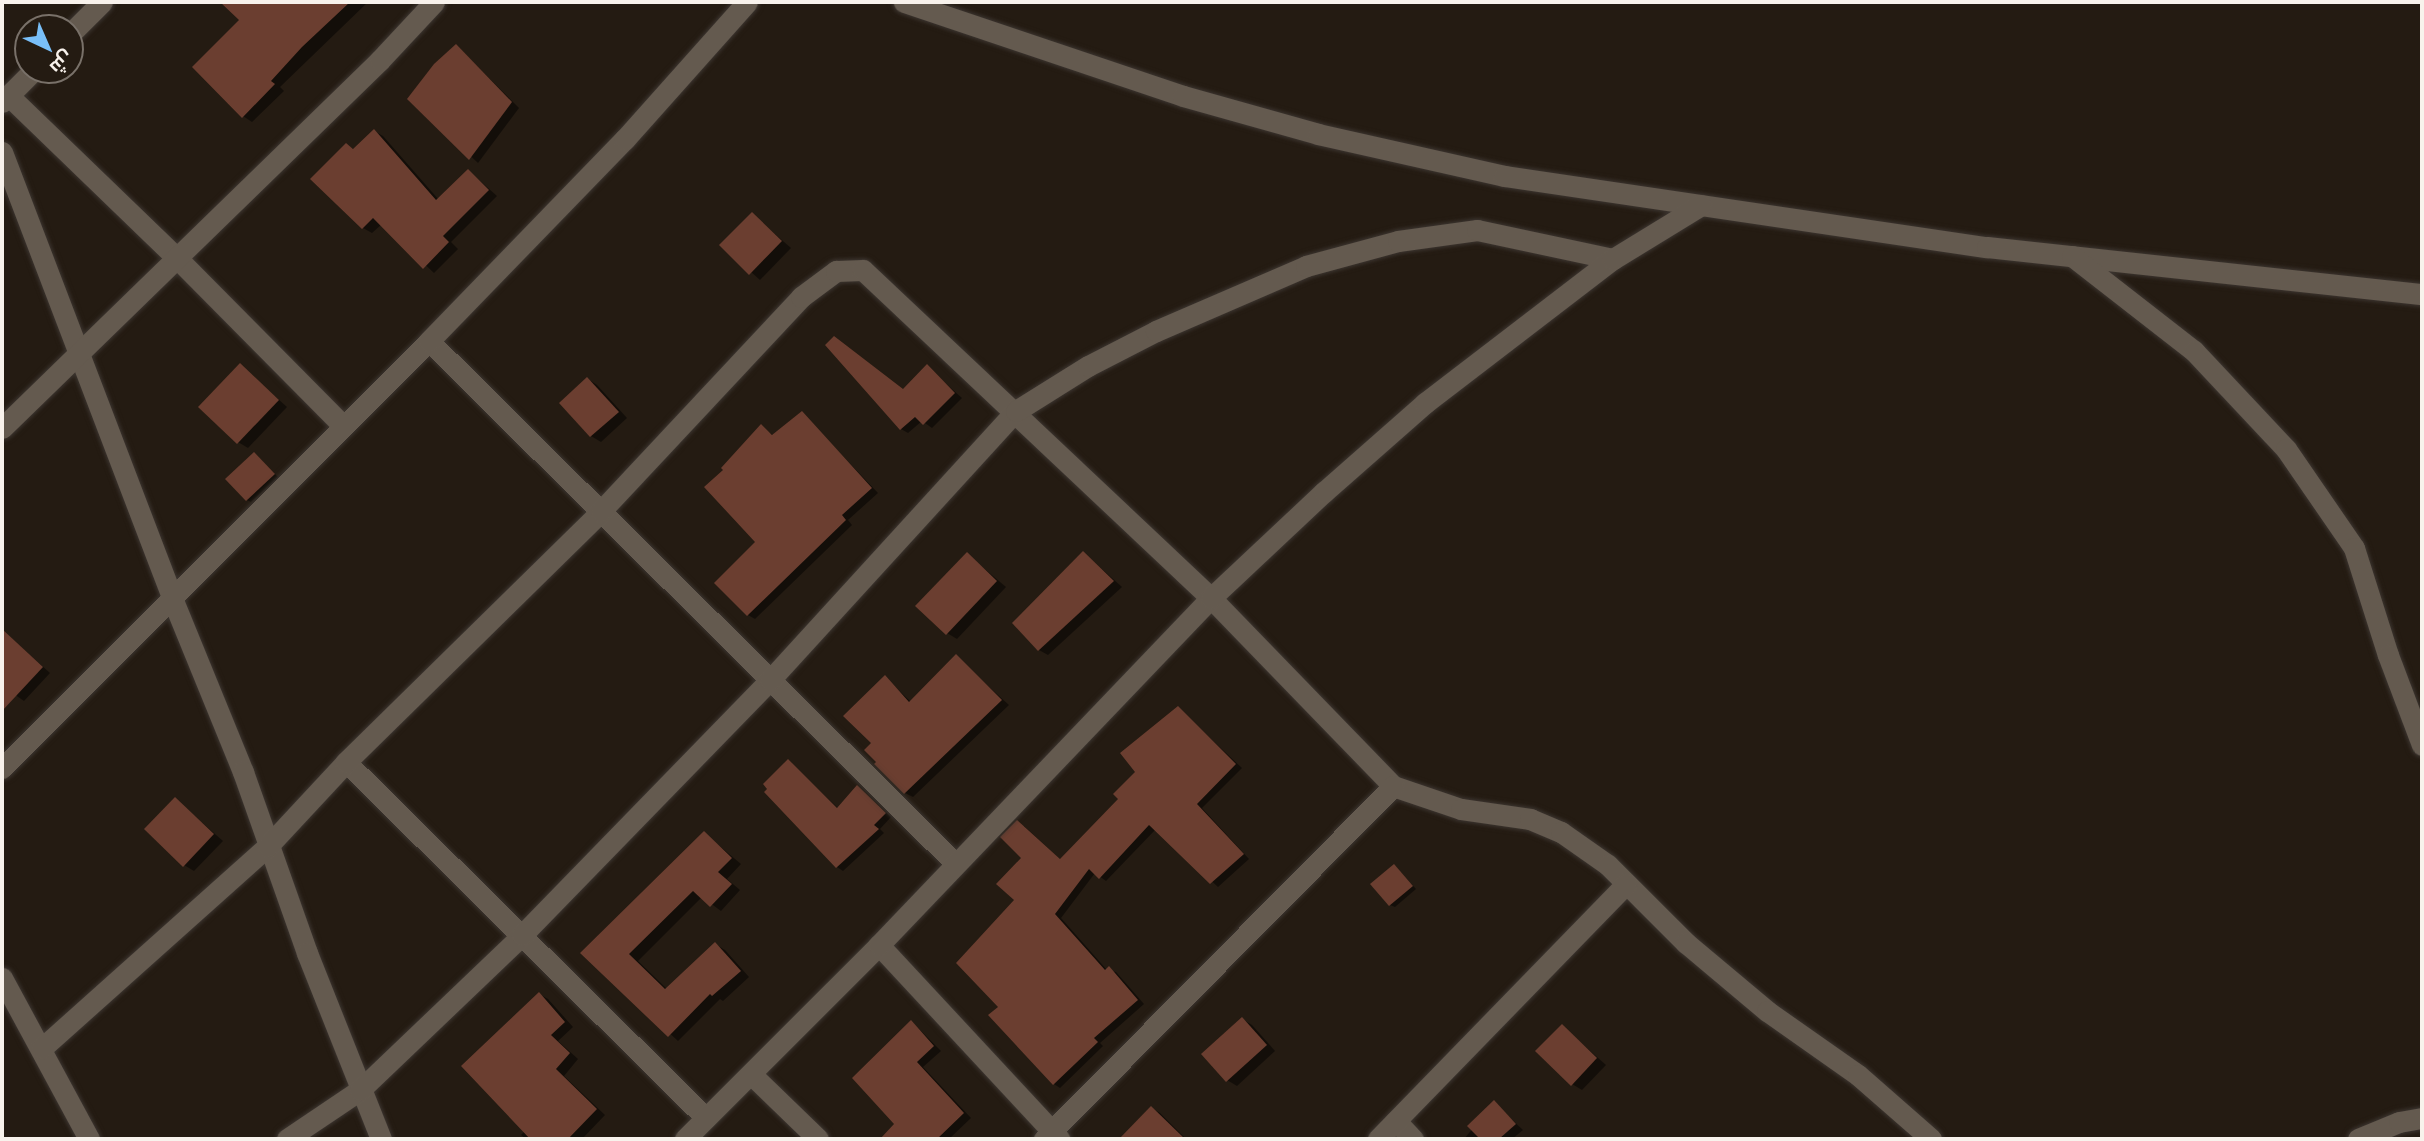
<!DOCTYPE html>
<meta charset="utf-8">
<style>
body{margin:0}
#map{position:relative;width:2424px;height:1141px;overflow:hidden;background:#241b12;font-family:Manrope,Cairo,sans-serif}
div>[style]{position:absolute}
.shadow>*{inset:0;background:#0007}
.building>*{inset:0;background:#6b3e30}
.roads{filter:drop-shadow(0 0 2px #3c3530) drop-shadow(0 0 2px #3c3530)}
.street>*{height:21px;margin:-10.5px;padding:0 10.5px;transform-origin:10.5px;border-radius:10.5px;background:#645a4f}
span{translate:-50% -50%;white-space:nowrap;text-align:center;line-height:1.15;-webkit-text-stroke:5px #241b12;paint-order:stroke}
.frame{position:absolute;inset:0;border:4px solid #f8f2ec;pointer-events:none}
.north{position:absolute;left:14px;top:14px;width:70px;height:70px;box-sizing:border-box;background:#241b12;border:2px solid #797169;border-radius:50%;rotate:136deg;font-size:19px;font-weight:700;line-height:28px;text-align:center;color:#f8f2ec}
.north::after{content:'';display:block;margin:auto;width:24px;height:32px;background:#79bff8;clip-path:polygon(50% 0,100% 100%,50% 72%,0 100%)}
</style>
<div id="map">
<div class="shadow">
<div style="clip-path:polygon(223px 2px,368px 2px,280px 87px,284px 91px,252px 122px,243px 116px,241px 19px)"></div>
<div style="clip-path:polygon(457px 46px,519px 108px,478px 163px,410px 99px)"></div>
<div style="clip-path:polygon(374px 131px,383px 136px,439px 200px,469px 171px,497px 196px,451px 242px,458px 249px,434px 273px,382px 224px,372px 233px,363px 228px,347px 145px,355px 150px)"></div>
<div style="clip-path:polygon(752px 214px,791px 248px,760px 280px,721px 245px)"></div>
<div style="clip-path:polygon(240px 365px,287px 407px,248px 448px,238px 442px)"></div>
<div style="clip-path:polygon(927px 367px,962px 398px,932px 428px,922px 421px,908px 433px,901px 429px,904px 390px)"></div>
<div style="clip-path:polygon(588px 379px,597px 385px,627px 418px,601px 442px,591px 436px,561px 403px)"></div>
<div style="clip-path:polygon(802px 413px,878px 493px,848px 520px,852px 525px,755px 619px,748px 615px,758px 542px,726px 470px,761px 427px,773px 435px)"></div>
<div style="clip-path:polygon(254px 454px,278px 477px,251px 502px,247px 500px)"></div>
<div style="clip-path:polygon(1084px 553px,1122px 587px,1048px 655px,1039px 650px)"></div>
<div style="clip-path:polygon(967px 554px,1006px 587px,957px 639px,947px 633px)"></div>
<div style="clip-path:polygon(2px 630px,50px 673px,24px 701px,14px 694px,2px 707px)"></div>
<div style="clip-path:polygon(956px 657px,1009px 705px,913px 797px,905px 793px,885px 677px,911px 702px)"></div>
<div style="clip-path:polygon(1178px 708px,1242px 768px,1202px 808px,1249px 859px,1218px 887px,1156px 829px,1106px 881px,1095px 873px,1061px 918px,1107px 970px,1116px 972px,1144px 1004px,1100px 1043px,1103px 1046px,1060px 1088px,1054px 1084px,1000px 1007px,1024px 857px,1024px 826px,1062px 861px,1120px 799px)"></div>
<div style="clip-path:polygon(788px 761px,839px 809px,858px 787px,891px 817px,880px 829px,884px 833px,843px 871px,837px 867px)"></div>
<div style="clip-path:polygon(175px 799px,223px 841px,194px 871px,184px 865px)"></div>
<div style="clip-path:polygon(704px 833px,741px 864px,727px 879px,740px 890px,721px 911px,702px 897px,638px 961px,667px 989px,715px 944px,725px 950px,749px 977px,723px 1001px,720px 999px,678px 1041px,583px 953px)"></div>
<div style="clip-path:polygon(1395px 866px,1416px 889px,1395px 907px,1390px 905px)"></div>
<div style="clip-path:polygon(539px 994px,548px 999px,573px 1027px,558px 1041px,578px 1059px,564px 1076px,605px 1115px,582px 1139px,526px 1139px,521px 1135px,525px 1131px)"></div>
<div style="clip-path:polygon(1242px 1019px,1252px 1025px,1275px 1051px,1237px 1086px,1227px 1080px)"></div>
<div style="clip-path:polygon(912px 1022px,941px 1051px,923px 1067px,971px 1118px,949px 1139px,882px 1139px,897px 1124px)"></div>
<div style="clip-path:polygon(1562px 1026px,1606px 1065px,1582px 1090px,1572px 1084px)"></div>
<div style="clip-path:polygon(1494px 1103px,1523px 1130px,1512px 1139px,1464px 1139px)"></div>
<div style="clip-path:polygon(1151px 1108px,1160px 1113px,1186px 1139px,1121px 1139px)"></div>
</div>
<div class="building">
<div style="clip-path:polygon(220px 2px,350px 2px,302px 47px,271px 81px,275px 84px,242px 118px,192px 67px,239px 20px)"></div>
<div style="clip-path:polygon(456px 44px,512px 102px,469px 160px,407px 99px,434px 64px)"></div>
<div style="clip-path:polygon(374px 129px,436px 200px,468px 169px,489px 190px,443px 236px,449px 242px,423px 269px,373px 218px,362px 229px,310px 179px,346px 143px,353px 149px)"></div>
<div style="clip-path:polygon(752px 212px,782px 241px,749px 275px,719px 245px)"></div>
<div style="clip-path:polygon(834px 336px,903px 389px,927px 364px,955px 393px,923px 425px,915px 417px,900px 430px,825px 345px)"></div>
<div style="clip-path:polygon(240px 363px,279px 400px,237px 444px,198px 407px)"></div>
<div style="clip-path:polygon(587px 377px,619px 412px,590px 437px,559px 403px)"></div>
<div style="clip-path:polygon(802px 411px,872px 488px,842px 515px,846px 520px,747px 616px,714px 583px,755px 542px,704px 487px,723px 470px,721px 468px,761px 424px,772px 435px)"></div>
<div style="clip-path:polygon(254px 452px,275px 474px,246px 501px,225px 479px)"></div>
<div style="clip-path:polygon(1083px 551px,1114px 581px,1038px 651px,1012px 623px)"></div>
<div style="clip-path:polygon(967px 552px,997px 581px,946px 635px,915px 606px)"></div>
<div style="clip-path:polygon(2px 629px,43px 667px,2px 711px)"></div>
<div style="clip-path:polygon(956px 654px,1002px 700px,904px 794px,874px 764px,876px 762px,864px 750px,871px 743px,843px 716px,885px 675px,909px 702px)"></div>
<div style="clip-path:polygon(1178px 706px,1236px 764px,1197px 804px,1244px 854px,1210px 884px,1149px 825px,1099px 879px,1089px 869px,1055px 914px,1105px 970px,1109px 966px,1138px 1000px,1094px 1038px,1098px 1042px,1053px 1085px,988px 1015px,998px 1007px,956px 963px,1014px 900px,996px 884px,1021px 858px,1000px 837px,1017px 820px,1060px 859px,1118px 799px,1113px 794px,1135px 772px,1120px 753px)"></div>
<div style="clip-path:polygon(788px 759px,837px 808px,857px 785px,886px 813px,874px 825px,879px 829px,836px 868px,764px 792px,767px 789px,763px 784px)"></div>
<div style="clip-path:polygon(175px 797px,214px 834px,183px 867px,144px 829px)"></div>
<div style="clip-path:polygon(704px 831px,732px 858px,718px 872px,732px 884px,710px 907px,693px 891px,629px 954px,665px 989px,715px 942px,741px 971px,712px 996px,710px 994px,668px 1037px,580px 953px)"></div>
<div style="clip-path:polygon(1394px 864px,1413px 886px,1389px 906px,1370px 884px)"></div>
<div style="clip-path:polygon(539px 992px,565px 1022px,551px 1035px,570px 1053px,556px 1069px,597px 1109px,568px 1139px,530px 1139px,461px 1066px)"></div>
<div style="clip-path:polygon(1242px 1017px,1267px 1045px,1226px 1082px,1201px 1054px)"></div>
<div style="clip-path:polygon(911px 1020px,934px 1046px,917px 1062px,964px 1113px,937px 1139px,880px 1139px,894px 1124px,852px 1078px)"></div>
<div style="clip-path:polygon(1562px 1024px,1597px 1058px,1571px 1086px,1535px 1051px)"></div>
<div style="clip-path:polygon(1494px 1100px,1516px 1124px,1499px 1139px,1480px 1139px,1467px 1126px)"></div>
<div style="clip-path:polygon(1151px 1106px,1185px 1139px,1119px 1139px)"></div>
</div>
<div class="roads">
<div class="street">
<div style="left:904px;top:2px;width:294px;rotate:18.6deg"></div>
<div style="left:1183px;top:96px;width:140px;rotate:15.7deg"></div>
<div style="left:1318px;top:134px;width:191px;rotate:12.7deg"></div>
<div style="left:1504px;top:176px;width:488px;rotate:8.4deg"></div>
<div style="left:1987px;top:247px;width:438px;rotate:6.2deg"></div>
<div style="left:70px;top:34px;width:45px;rotate:-45deg"></div>
<div style="left:9px;top:96px;width:232px;rotate:44deg"></div>
<div style="left:176px;top:257px;width:236px;rotate:45.3deg"></div>
<div style="left:2px;top:102px;width:45px;rotate:-45deg"></div>
<div style="left:2px;top:152px;width:477px;rotate:69.1deg"></div>
<div style="left:172px;top:598px;width:188px;rotate:67.8deg"></div>
<div style="left:243px;top:772px;width:192px;rotate:70.5deg"></div>
<div style="left:307px;top:953px;width:200px;rotate:68.3deg"></div>
<div style="left:2072px;top:256px;width:155px;rotate:37.9deg"></div>
<div style="left:2194px;top:351px;width:134px;rotate:46.8deg"></div>
<div style="left:2286px;top:449px;width:120px;rotate:55.5deg"></div>
<div style="left:2354px;top:548px;width:112px;rotate:72.4deg"></div>
<div style="left:2388px;top:655px;width:96px;rotate:69.3deg"></div>
<div style="left:429px;top:341px;width:741px;rotate:44.78deg"></div>
<div style="left:2px;top:428px;width:528px;rotate:-44.23deg"></div>
<div style="left:380px;top:60px;width:79px;rotate:-47deg"></div>
<div style="left:346px;top:762px;width:506px;rotate:44.68deg"></div>
<div style="left:2px;top:768px;width:604px;rotate:-45deg"></div>
<div style="left:429px;top:341px;width:281px;rotate:-45.9deg"></div>
<div style="left:625px;top:139px;width:183px;rotate:-48.3deg"></div>
<div style="left:879px;top:945px;width:265px;rotate:47.1deg"></div>
<div style="left:2px;top:978px;width:183px;rotate:61.6deg"></div>
<div style="left:42px;top:1048px;width:303px;rotate:-41.8deg"></div>
<div style="left:268px;top:846px;width:115px;rotate:-47.1deg"></div>
<div style="left:346px;top:762px;width:358px;rotate:-44.5deg"></div>
<div style="left:601px;top:511px;width:293px;rotate:-46.9deg"></div>
<div style="left:801px;top:297px;width:44px;rotate:-36.6deg"></div>
<div style="left:836px;top:271px;width:27px;rotate:-2deg"></div>
<div style="left:863px;top:270px;width:478px;rotate:43.3deg"></div>
<div style="left:1211px;top:598px;width:262px;rotate:45.9deg"></div>
<div style="left:1393px;top:786px;width:72px;rotate:18.7deg"></div>
<div style="left:1461px;top:809px;width:70px;rotate:8.2deg"></div>
<div style="left:1530px;top:819px;width:34px;rotate:23deg"></div>
<div style="left:1561px;top:832px;width:57px;rotate:35.1deg"></div>
<div style="left:1608px;top:865px;width:110px;rotate:45deg"></div>
<div style="left:1686px;top:943px;width:106px;rotate:40deg"></div>
<div style="left:1767px;top:1011px;width:111px;rotate:35.1deg"></div>
<div style="left:1858px;top:1075px;width:97px;rotate:41.2deg"></div>
<div style="left:751px;top:1074px;width:93px;rotate:44.1deg"></div>
<div style="left:1396px;top:1121px;width:25px;rotate:47deg"></div>
<div style="left:287px;top:1139px;width:88px;rotate:-33.9deg"></div>
<div style="left:360px;top:1090px;width:224px;rotate:-43.7deg"></div>
<div style="left:522px;top:935px;width:356px;rotate:-45.8deg"></div>
<div style="left:770px;top:680px;width:365px;rotate:-47.6deg"></div>
<div style="left:1016px;top:411px;width:85px;rotate:-32deg"></div>
<div style="left:1088px;top:366px;width:76px;rotate:-27.2deg"></div>
<div style="left:1156px;top:331px;width:163px;rotate:-23.4deg"></div>
<div style="left:1306px;top:266px;width:95px;rotate:-15.2deg"></div>
<div style="left:1398px;top:241px;width:80px;rotate:-7.9deg"></div>
<div style="left:1477px;top:230px;width:139px;rotate:12deg"></div>
<div style="left:685px;top:1139px;width:274px;rotate:-45deg"></div>
<div style="left:879px;top:945px;width:480px;rotate:-46.3deg"></div>
<div style="left:1211px;top:598px;width:155px;rotate:-43.2deg"></div>
<div style="left:1324px;top:492px;width:135px;rotate:-41.4deg"></div>
<div style="left:1425px;top:403px;width:237px;rotate:-37.5deg"></div>
<div style="left:1613px;top:259px;width:103px;rotate:-31.5deg"></div>
<div style="left:1044px;top:1139px;width:496px;rotate:-45.3deg"></div>
<div style="left:1378px;top:1139px;width:356px;rotate:-45.8deg"></div>
<div style="left:2358px;top:1139px;width:44px;rotate:-22.5deg"></div>
<div style="left:2399px;top:1122px;width:23px;rotate:-10deg"></div>
</div>
</div>
<div class="frame"></div>
<div class="north">ش</div>
</div>
